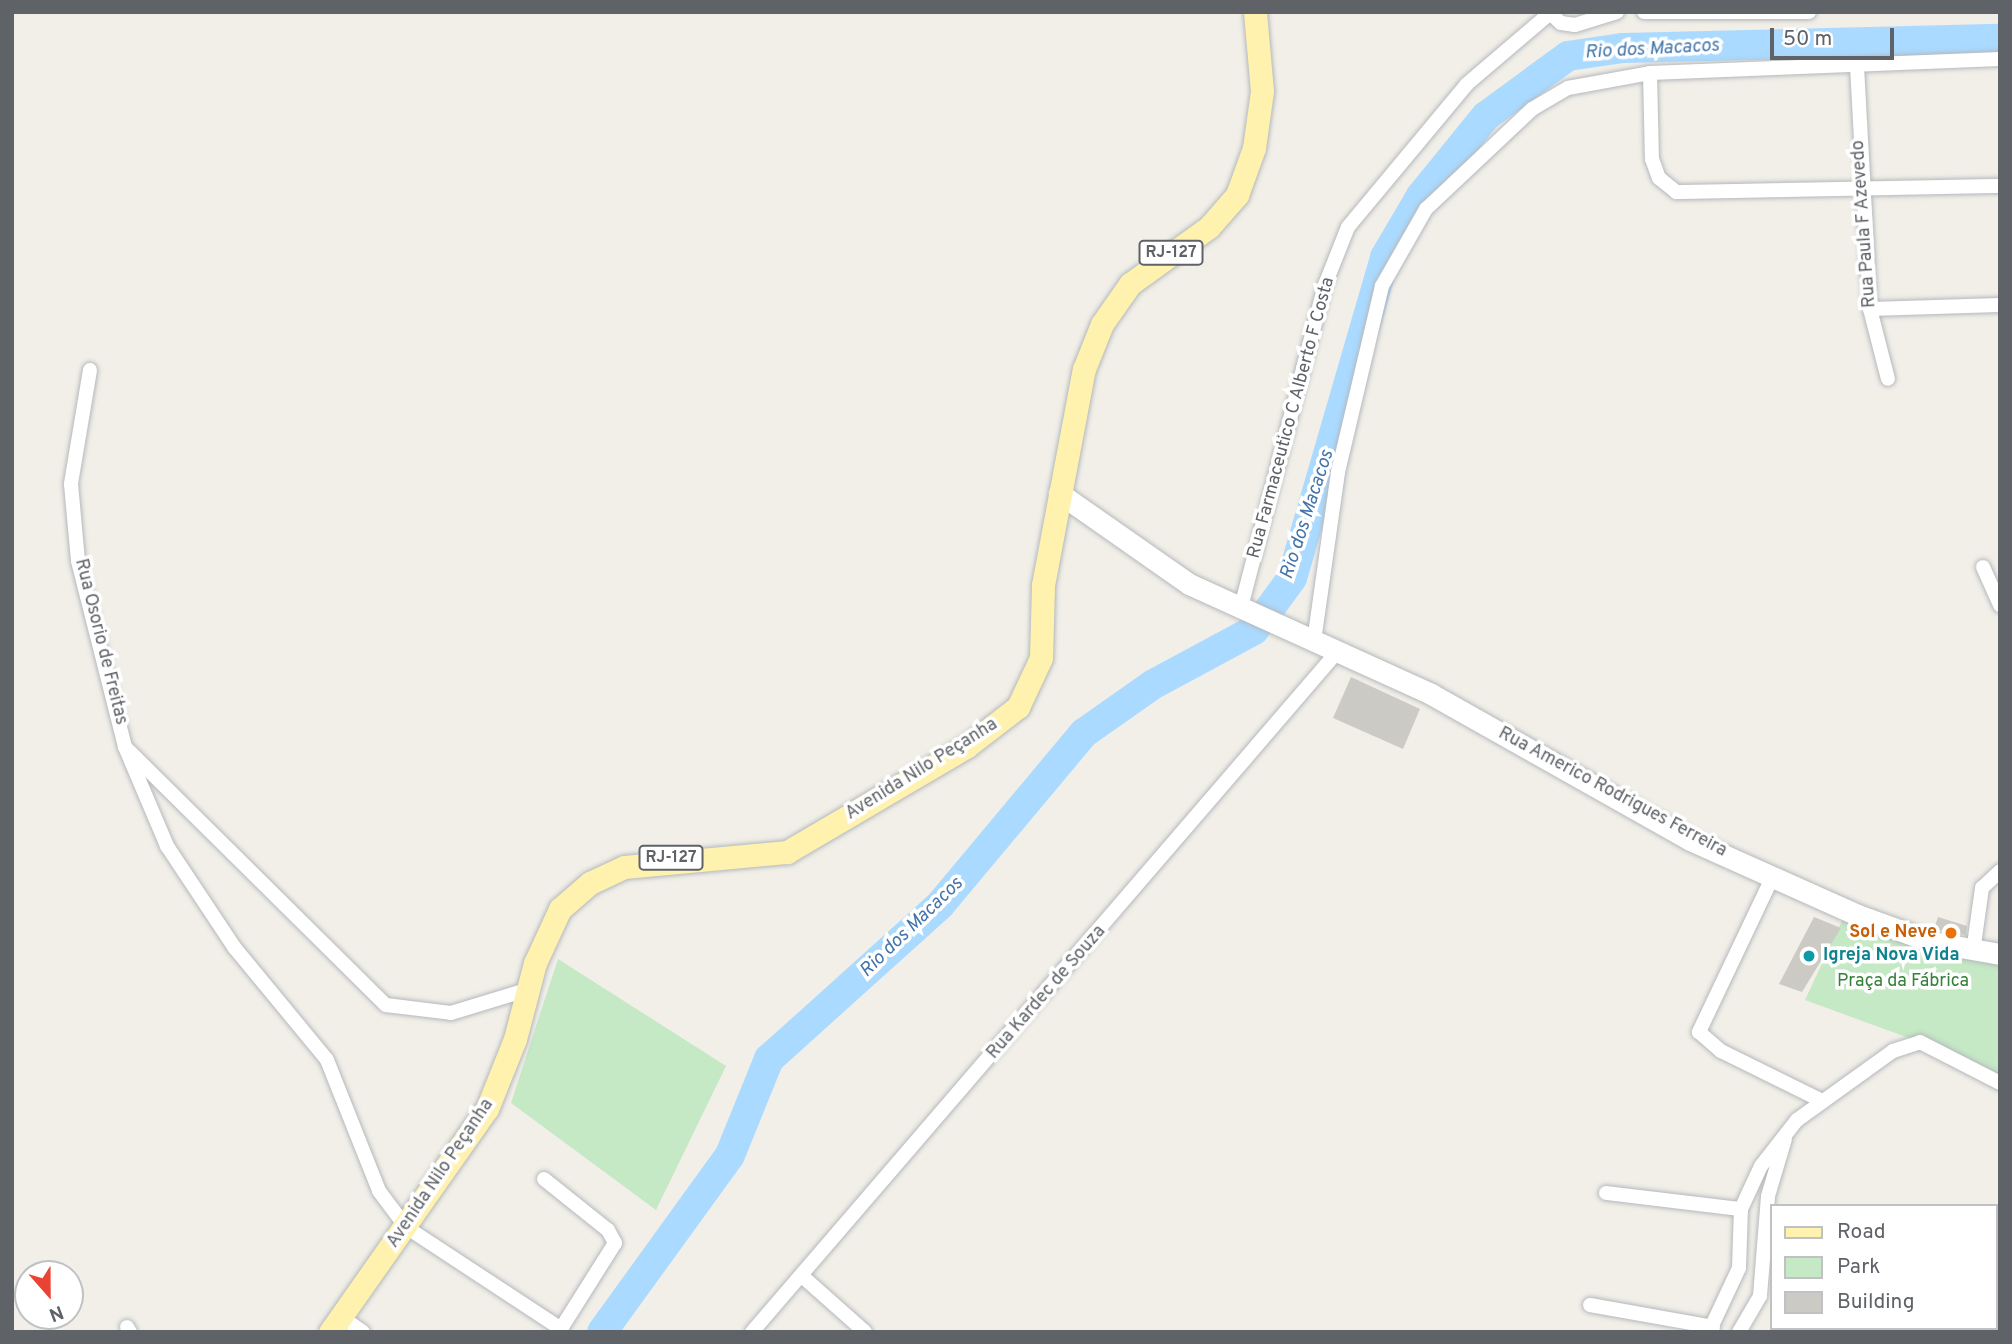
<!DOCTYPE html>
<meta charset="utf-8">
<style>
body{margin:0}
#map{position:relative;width:2012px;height:1344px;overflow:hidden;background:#f1efe8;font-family:Overpass,sans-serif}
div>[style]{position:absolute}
.green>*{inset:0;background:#c5e8c5}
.river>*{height:30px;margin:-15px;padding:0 15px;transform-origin:15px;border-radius:15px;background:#aadaff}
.building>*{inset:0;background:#cccac5}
.roads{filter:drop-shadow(0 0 2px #b5b8bc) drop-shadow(0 0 2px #b5b8bc)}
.street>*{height:14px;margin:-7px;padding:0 7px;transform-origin:7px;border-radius:7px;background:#fff}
.secondary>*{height:21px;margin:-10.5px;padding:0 10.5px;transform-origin:10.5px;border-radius:10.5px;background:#fff}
.primary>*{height:23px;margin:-11.5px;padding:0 11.5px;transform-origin:11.5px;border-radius:11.5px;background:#fff2af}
.dots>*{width:19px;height:19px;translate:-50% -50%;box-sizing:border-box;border:4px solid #fff;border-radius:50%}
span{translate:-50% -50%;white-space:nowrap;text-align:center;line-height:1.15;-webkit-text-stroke:7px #fff;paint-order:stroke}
.shield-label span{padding:2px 5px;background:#fff;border:2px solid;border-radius:5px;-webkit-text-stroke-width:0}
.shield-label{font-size:16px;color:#5f6368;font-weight:700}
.street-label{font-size:18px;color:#5f6368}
.food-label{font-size:18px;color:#c56008;font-weight:700}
.right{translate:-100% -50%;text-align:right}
.culture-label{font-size:18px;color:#0d838f;font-weight:700}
.left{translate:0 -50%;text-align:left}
.park-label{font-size:18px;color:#348238}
.water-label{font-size:19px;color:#4174aa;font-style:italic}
.frame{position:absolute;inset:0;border:14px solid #5f6368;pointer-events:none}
.legend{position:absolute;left:1770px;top:1204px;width:228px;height:126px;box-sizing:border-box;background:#fff;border:2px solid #bfc1c3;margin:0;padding:9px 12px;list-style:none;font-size:21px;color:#5f6368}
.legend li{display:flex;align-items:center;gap:14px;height:35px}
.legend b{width:35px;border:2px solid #bfc1c3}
.north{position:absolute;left:14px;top:1260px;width:70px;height:70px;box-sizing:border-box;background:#fff;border:2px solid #bfc1c3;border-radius:50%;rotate:159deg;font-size:19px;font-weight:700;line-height:28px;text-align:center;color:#5f6368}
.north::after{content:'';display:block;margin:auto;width:24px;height:32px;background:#ea4335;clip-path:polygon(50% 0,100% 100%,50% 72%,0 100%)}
.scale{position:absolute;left:1770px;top:28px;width:124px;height:32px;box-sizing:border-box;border:4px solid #5f6368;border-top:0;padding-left:9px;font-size:21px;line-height:24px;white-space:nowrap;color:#5f6368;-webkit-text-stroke:5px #fff;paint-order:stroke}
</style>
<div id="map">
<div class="green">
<div style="clip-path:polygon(1847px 910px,2000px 957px,2000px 1080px,1928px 1045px,1805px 1000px)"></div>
<div style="clip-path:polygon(558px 959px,726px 1066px,656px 1210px,511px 1103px)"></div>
</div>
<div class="river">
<div style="left:602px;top:1332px;width:218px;rotate:-54.1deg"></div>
<div style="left:730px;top:1155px;width:104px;rotate:-67.9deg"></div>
<div style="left:769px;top:1059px;width:230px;rotate:-42deg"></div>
<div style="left:940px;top:905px;width:224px;rotate:-50.1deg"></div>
<div style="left:1084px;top:733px;width:83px;rotate:-35.2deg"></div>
<div style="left:1152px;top:685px;width:116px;rotate:-28.3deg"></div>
<div style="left:1254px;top:630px;width:64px;rotate:-53.8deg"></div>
<div style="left:1292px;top:578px;width:334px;rotate:-73.8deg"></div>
<div style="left:1385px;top:257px;width:71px;rotate:-59.5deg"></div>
<div style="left:1421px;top:196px;width:103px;rotate:-50.9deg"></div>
<div style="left:1486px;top:116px;width:102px;rotate:-36.2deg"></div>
<div style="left:1568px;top:56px;width:56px;rotate:-8.3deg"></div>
<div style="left:1623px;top:48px;width:377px;rotate:-1.4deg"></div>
</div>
<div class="building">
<div style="clip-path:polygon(1351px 677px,1420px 709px,1403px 749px,1333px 718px)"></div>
<div style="clip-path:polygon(1814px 917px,1841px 928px,1802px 992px,1779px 984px)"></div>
<div style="clip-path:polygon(1938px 917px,1967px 926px,1966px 935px,1934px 929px)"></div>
</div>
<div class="roads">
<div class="street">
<div style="left:1549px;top:12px;width:16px;rotate:43deg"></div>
<div style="left:1561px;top:23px;width:14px;rotate:8deg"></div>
<div style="left:1575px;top:25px;width:44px;rotate:-17.2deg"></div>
<div style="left:1644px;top:12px;width:165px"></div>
<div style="left:1857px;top:66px;width:243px;rotate:86.9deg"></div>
<div style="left:1870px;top:309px;width:72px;rotate:75.6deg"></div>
<div style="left:1650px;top:73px;width:86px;rotate:88.7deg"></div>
<div style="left:1652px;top:159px;width:20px;rotate:70deg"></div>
<div style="left:1659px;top:178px;width:22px;rotate:39deg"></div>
<div style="left:1676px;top:192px;width:324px;rotate:-1.1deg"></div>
<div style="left:1870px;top:309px;width:130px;rotate:-1.8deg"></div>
<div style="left:90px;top:370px;width:116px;rotate:99.5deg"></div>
<div style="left:71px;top:484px;width:77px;rotate:84.8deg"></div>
<div style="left:78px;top:561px;width:192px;rotate:75.8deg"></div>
<div style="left:125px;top:747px;width:108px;rotate:67deg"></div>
<div style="left:167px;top:846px;width:121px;rotate:56.4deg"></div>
<div style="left:234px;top:947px;width:146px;rotate:50.5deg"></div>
<div style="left:327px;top:1060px;width:141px;rotate:68.3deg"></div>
<div style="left:379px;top:1191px;width:45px;rotate:53.1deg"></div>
<div style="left:406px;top:1227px;width:186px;rotate:33.3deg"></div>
<div style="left:1983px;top:567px;width:42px;rotate:65.9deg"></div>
<div style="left:1240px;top:611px;width:337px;rotate:-75.4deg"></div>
<div style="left:1325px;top:285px;width:62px;rotate:-68.4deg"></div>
<div style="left:1348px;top:227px;width:186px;rotate:-50.2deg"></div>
<div style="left:1467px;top:84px;width:108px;rotate:-40.5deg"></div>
<div style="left:1314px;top:641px;width:171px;rotate:-81.9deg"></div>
<div style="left:1338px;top:472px;width:191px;rotate:-76.7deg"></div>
<div style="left:1382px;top:286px;width:89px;rotate:-60.3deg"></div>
<div style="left:1426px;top:209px;width:146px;rotate:-43.3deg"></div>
<div style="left:1532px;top:109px;width:42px;rotate:-30.3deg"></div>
<div style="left:1568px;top:88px;width:83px;rotate:-10.4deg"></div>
<div style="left:1650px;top:73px;width:350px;rotate:-2.3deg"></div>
<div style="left:125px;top:747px;width:367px;rotate:44.7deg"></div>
<div style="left:386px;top:1005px;width:65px;rotate:7deg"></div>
<div style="left:451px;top:1013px;width:78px;rotate:-17deg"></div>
<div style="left:1773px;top:876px;width:173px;rotate:115.4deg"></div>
<div style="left:1699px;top:1032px;width:29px;rotate:41deg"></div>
<div style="left:1721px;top:1051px;width:113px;rotate:26.3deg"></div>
<div style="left:1973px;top:952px;width:65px;rotate:-82deg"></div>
<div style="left:1982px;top:888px;width:25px;rotate:-43deg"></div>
<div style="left:544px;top:1179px;width:82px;rotate:38.6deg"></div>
<div style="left:608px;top:1230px;width:15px;rotate:62deg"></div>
<div style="left:615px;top:1243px;width:105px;rotate:122.2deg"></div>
<div style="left:1606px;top:1193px;width:136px;rotate:6.8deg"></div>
<div style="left:802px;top:1276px;width:84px;rotate:41.6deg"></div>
<div style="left:1590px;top:1305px;width:125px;rotate:10.1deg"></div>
<div style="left:340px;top:1316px;width:28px;rotate:35deg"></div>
<div style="left:127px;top:1327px;width:6px;rotate:59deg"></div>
<div style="left:752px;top:1332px;width:898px;rotate:-49.29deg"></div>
<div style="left:1709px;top:1332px;width:71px;rotate:-64.9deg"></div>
<div style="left:1739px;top:1268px;width:59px;rotate:-88.1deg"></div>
<div style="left:1741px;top:1209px;width:47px;rotate:-65.1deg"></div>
<div style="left:1761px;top:1166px;width:58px;rotate:-52deg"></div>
<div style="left:1797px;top:1120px;width:118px;rotate:-35.7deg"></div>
<div style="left:1893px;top:1051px;width:28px;rotate:-18deg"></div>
<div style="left:1920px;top:1042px;width:90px;rotate:27.1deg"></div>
<div style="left:1739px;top:1332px;width:42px;rotate:-59.7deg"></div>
<div style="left:1760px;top:1296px;width:100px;rotate:-85.4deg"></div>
<div style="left:1768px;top:1196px;width:59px;rotate:-73.4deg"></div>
</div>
<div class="secondary">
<div style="left:1059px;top:493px;width:159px;rotate:35deg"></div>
<div style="left:1189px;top:584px;width:266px;rotate:24.4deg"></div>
<div style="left:1431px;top:694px;width:297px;rotate:29.4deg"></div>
<div style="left:1690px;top:840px;width:184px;rotate:24.1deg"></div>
<div style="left:1858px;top:915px;width:79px;rotate:20deg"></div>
<div style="left:1932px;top:942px;width:69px;rotate:10deg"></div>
</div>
<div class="primary">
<div style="left:330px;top:1332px;width:273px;rotate:-54.9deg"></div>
<div style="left:487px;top:1109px;width:75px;rotate:-68.2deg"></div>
<div style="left:515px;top:1039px;width:79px;rotate:-75.3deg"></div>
<div style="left:535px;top:963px;width:60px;rotate:-65.2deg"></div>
<div style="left:560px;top:909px;width:40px;rotate:-41deg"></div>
<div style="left:590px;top:883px;width:38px;rotate:-25deg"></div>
<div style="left:625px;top:867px;width:163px;rotate:-5.3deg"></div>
<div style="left:787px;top:852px;width:208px;rotate:-30.4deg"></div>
<div style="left:966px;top:747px;width:66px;rotate:-37.6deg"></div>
<div style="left:1018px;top:707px;width:54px;rotate:-64.9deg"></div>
<div style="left:1041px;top:658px;width:73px;rotate:-88.4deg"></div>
<div style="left:1043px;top:585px;width:220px;rotate:-79.3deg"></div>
<div style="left:1084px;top:369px;width:48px;rotate:-68.2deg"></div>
<div style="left:1102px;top:324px;width:49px;rotate:-55deg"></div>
<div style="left:1130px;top:284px;width:97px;rotate:-35.8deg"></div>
<div style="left:1209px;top:227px;width:43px;rotate:-48.8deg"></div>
<div style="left:1237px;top:195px;width:50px;rotate:-70.1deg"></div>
<div style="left:1254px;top:148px;width:58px;rotate:-82deg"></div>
<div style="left:1262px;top:91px;width:79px;rotate:-95.1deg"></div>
</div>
</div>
<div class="dots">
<div style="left:1951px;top:933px;background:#e8710a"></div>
<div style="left:1809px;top:956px;background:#0f9aa8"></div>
</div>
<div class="shield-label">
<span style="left:1171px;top:253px">RJ-127</span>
<span style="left:671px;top:858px">RJ-127</span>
</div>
<div class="street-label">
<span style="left:1865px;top:224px;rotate:-94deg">Rua Paula F Azevedo</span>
<span style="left:1292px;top:418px;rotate:-75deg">Rua Farmaceutico C Alberto F Costa</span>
<span style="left:100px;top:642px;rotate:76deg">Rua Osorio de Freitas</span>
<span style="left:922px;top:770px;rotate:-32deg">Avenida Nilo Peçanha</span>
<span style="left:1612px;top:793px;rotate:28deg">Rua Americo Rodrigues Ferreira</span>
<span style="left:1047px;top:993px;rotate:-49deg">Rua Kardec de Souza</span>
<span style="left:441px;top:1174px;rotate:-56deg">Avenida Nilo Peçanha</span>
</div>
<div class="food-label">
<span class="right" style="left:1937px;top:933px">Sol e Neve</span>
</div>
<div class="culture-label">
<span class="left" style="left:1823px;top:956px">Igreja Nova Vida</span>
</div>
<div class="park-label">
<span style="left:1903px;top:982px">Praça da Fábrica</span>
</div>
<div class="water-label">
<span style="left:1652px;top:50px;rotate:-3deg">Rio dos Macacos</span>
<span style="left:1308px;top:515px;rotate:-72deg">Rio dos Macacos</span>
<span style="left:912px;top:928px;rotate:-44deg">Rio dos Macacos</span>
</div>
<div class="frame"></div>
<ul class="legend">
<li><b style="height:9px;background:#fff2af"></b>Road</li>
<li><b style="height:19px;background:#c5e8c5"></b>Park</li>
<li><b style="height:19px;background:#cccac5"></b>Building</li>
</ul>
<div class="north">N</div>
<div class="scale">50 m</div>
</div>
